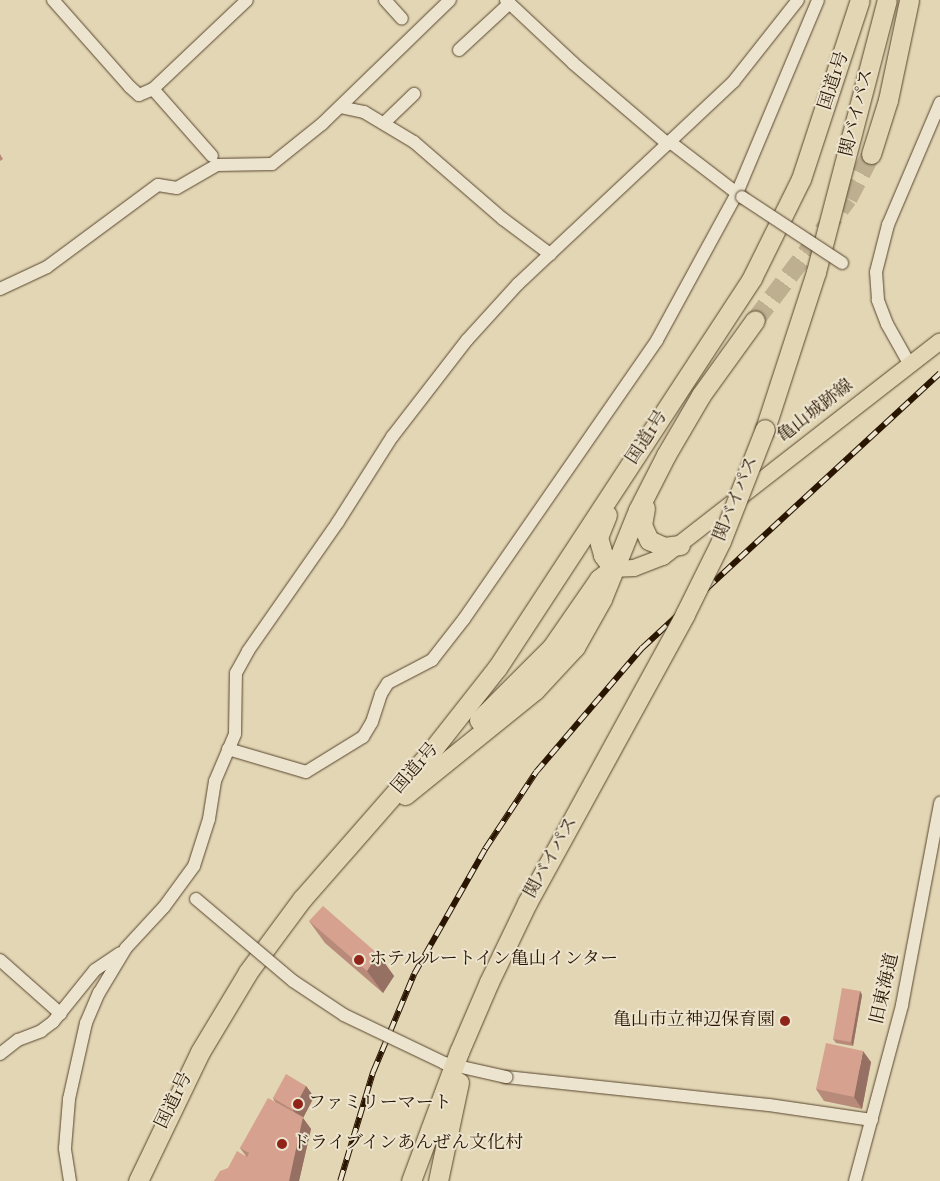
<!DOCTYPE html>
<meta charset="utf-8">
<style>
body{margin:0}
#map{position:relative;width:940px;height:1181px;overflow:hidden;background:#e2d6b4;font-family:"Sorts Mill Goudy","Noto Serif JP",serif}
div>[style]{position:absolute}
.highway-tunnel>*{height:19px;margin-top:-9.5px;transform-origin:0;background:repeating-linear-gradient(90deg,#bdaf90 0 19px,transparent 0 28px)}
.roads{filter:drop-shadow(0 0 1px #58452e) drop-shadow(0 0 1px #58452e)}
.minor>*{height:12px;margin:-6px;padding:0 6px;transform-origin:6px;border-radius:6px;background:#ece4ce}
.major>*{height:16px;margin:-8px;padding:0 8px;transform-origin:8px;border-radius:8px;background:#e2d6b4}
.highway>*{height:19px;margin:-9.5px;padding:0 9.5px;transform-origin:9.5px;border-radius:9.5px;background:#e2d6b4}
.rail>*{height:5.5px;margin-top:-2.75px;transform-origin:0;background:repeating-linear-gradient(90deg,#ece4ce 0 11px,#2a1501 0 22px);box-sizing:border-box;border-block:1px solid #2a1501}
.bridges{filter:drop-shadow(0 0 1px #58452e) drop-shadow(0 0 1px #58452e)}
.minor-bridge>*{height:12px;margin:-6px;padding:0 6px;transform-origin:6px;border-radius:6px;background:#ece4ce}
.highway-bridge>*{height:19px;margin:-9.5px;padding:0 9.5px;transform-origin:9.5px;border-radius:9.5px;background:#e2d6b4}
.wall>*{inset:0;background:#b88a7a}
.shaded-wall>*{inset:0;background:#967163}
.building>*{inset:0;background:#d6a18e}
.dots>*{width:14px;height:14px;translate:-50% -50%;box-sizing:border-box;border:2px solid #ece4ce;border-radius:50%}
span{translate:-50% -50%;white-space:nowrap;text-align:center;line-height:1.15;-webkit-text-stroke:4px #ece4ce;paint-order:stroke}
.street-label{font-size:18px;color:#2a1501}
.poi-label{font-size:18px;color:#2a1501}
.left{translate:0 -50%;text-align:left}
.right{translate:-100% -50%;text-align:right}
</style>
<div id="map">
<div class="highway-tunnel">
<div style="left:755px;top:320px;width:153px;rotate:-52.7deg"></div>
<div style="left:848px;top:198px;width:50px;rotate:-62.4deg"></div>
</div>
<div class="roads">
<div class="minor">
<div style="left:53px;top:0;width:116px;rotate:48.5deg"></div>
<div style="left:130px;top:87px;width:12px;rotate:42deg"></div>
<div style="left:139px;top:95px;width:15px;rotate:-23deg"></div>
<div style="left:153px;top:89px;width:89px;rotate:48.6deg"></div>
<div style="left:385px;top:0;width:25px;rotate:48deg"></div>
<div style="left:506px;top:0;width:92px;rotate:43.2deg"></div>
<div style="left:573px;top:63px;width:125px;rotate:40.5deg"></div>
<div style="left:459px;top:50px;width:69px;rotate:-42.7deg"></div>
<div style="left:153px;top:89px;width:129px;rotate:-43.4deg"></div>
<div style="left:340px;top:107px;width:25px;rotate:12deg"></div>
<div style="left:364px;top:112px;width:58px;rotate:31deg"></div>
<div style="left:414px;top:142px;width:118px;rotate:40.9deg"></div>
<div style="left:503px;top:219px;width:59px;rotate:36.7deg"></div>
<div style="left:384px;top:123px;width:42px;rotate:-44deg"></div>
<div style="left:670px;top:142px;width:91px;rotate:37.4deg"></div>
<div style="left:0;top:289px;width:52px;rotate:-25.1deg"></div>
<div style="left:47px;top:267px;width:138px;rotate:-36.5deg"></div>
<div style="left:158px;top:185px;width:19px;rotate:9deg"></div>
<div style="left:177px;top:188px;width:46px;rotate:-29.9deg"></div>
<div style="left:217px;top:165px;width:55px;rotate:-1deg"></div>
<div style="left:272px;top:164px;width:64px;rotate:-38.7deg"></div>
<div style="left:322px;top:124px;width:178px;rotate:-44.1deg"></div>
<div style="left:910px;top:365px;width:47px;rotate:-119.3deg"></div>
<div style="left:887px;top:324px;width:26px;rotate:-111deg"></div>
<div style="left:878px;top:300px;width:28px;rotate:-94deg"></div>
<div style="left:876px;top:272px;width:49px;rotate:-75.7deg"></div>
<div style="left:888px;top:225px;width:133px;rotate:-66.9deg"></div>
<div style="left:228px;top:749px;width:81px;rotate:16.4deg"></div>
<div style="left:306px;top:772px;width:67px;rotate:-31.6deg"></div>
<div style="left:363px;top:737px;width:17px;rotate:-59deg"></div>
<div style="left:372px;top:722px;width:29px;rotate:-72deg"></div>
<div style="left:381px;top:694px;width:13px;rotate:-58deg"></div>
<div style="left:388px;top:683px;width:50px;rotate:-27.6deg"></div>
<div style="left:432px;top:660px;width:52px;rotate:-52deg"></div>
<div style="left:464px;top:619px;width:339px;rotate:-55.3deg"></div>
<div style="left:657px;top:340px;width:167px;rotate:-61.4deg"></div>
<div style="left:737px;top:193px;width:209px;rotate:-67.2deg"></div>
<div style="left:0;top:960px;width:81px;rotate:41.5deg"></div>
<div style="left:0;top:1054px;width:23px;rotate:-38deg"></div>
<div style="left:18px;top:1040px;width:25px;rotate:-21deg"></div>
<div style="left:41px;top:1031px;width:15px;rotate:-37deg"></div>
<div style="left:53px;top:1022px;width:67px;rotate:-51.1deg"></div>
<div style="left:95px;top:970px;width:30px;rotate:-34deg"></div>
<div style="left:506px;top:1077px;width:264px;rotate:6.1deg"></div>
<div style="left:769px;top:1105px;width:104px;rotate:8.3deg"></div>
<div style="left:70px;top:1181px;width:33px;rotate:-99deg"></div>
<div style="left:65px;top:1148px;width:49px;rotate:-85.3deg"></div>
<div style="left:69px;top:1099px;width:78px;rotate:-77.4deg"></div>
<div style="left:86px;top:1023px;width:33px;rotate:-67deg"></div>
<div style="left:99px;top:993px;width:52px;rotate:-59deg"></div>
<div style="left:126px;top:948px;width:56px;rotate:-47.2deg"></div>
<div style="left:164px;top:907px;width:51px;rotate:-53.8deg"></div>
<div style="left:194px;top:866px;width:49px;rotate:-72.3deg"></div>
<div style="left:209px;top:819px;width:38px;rotate:-81deg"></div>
<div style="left:215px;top:781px;width:51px;rotate:-66.9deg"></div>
<div style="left:235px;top:734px;width:61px;rotate:-89.1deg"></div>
<div style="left:236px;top:673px;width:25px;rotate:-61deg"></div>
<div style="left:248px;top:651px;width:157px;rotate:-55.1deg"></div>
<div style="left:338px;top:522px;width:101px;rotate:-57.6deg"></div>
<div style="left:392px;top:437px;width:123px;rotate:-52.3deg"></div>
<div style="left:467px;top:340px;width:76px;rotate:-47.7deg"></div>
<div style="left:518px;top:284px;width:296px;rotate:-43.2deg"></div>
<div style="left:734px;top:81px;width:103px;rotate:-51.7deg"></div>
<div style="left:855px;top:1181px;width:182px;rotate:-75deg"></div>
<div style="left:902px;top:1005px;width:206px;rotate:-79.3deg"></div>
</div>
<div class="major">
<div style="left:613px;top:569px;width:21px;rotate:-3deg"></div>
<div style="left:634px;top:568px;width:31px;rotate:-21deg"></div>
<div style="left:663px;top:557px;width:351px;rotate:-37.9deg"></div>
</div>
<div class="highway">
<div style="left:871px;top:154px;width:57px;rotate:-72.5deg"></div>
<div style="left:888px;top:100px;width:102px;rotate:-78.1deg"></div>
<div style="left:765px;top:429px;width:165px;rotate:-72deg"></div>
<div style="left:816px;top:272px;width:281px;rotate:-75.4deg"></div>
<div style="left:645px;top:508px;width:17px;rotate:100deg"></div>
<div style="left:642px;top:525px;width:17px;rotate:65deg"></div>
<div style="left:649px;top:540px;width:17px;rotate:25deg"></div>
<div style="left:664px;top:547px;width:16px;rotate:-7deg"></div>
<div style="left:607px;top:515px;width:24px;rotate:112deg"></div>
<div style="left:598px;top:537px;width:19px;rotate:74deg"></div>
<div style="left:603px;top:555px;width:17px;rotate:54deg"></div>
<div style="left:479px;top:720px;width:103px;rotate:-45deg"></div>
<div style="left:552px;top:647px;width:83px;rotate:-55.3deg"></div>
<div style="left:599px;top:579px;width:11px;rotate:-38deg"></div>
<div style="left:405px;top:795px;width:167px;rotate:-38.9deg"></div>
<div style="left:535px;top:690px;width:59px;rotate:-47.1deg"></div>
<div style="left:575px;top:647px;width:55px;rotate:-60.6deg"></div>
<div style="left:602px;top:599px;width:96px;rotate:-68deg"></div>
<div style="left:638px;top:510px;width:62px;rotate:-63deg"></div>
<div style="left:666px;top:455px;width:69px;rotate:-59.7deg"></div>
<div style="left:701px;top:395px;width:92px;rotate:-54.2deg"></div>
<div style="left:138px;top:1181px;width:143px;rotate:-64.3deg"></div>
<div style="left:200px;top:1052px;width:93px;rotate:-59deg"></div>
<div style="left:248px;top:972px;width:91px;rotate:-53.5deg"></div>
<div style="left:302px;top:899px;width:194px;rotate:-48.8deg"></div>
<div style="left:430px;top:753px;width:108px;rotate:-51.8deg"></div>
<div style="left:497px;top:668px;width:466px;rotate:-56.8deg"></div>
<div style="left:752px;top:278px;width:110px;rotate:-63.7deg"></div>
<div style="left:801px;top:179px;width:188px;rotate:-71.8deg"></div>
</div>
</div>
<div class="rail">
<div style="left:340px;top:1181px;width:114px;rotate:-73.2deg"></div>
<div style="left:373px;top:1072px;width:106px;rotate:-67.3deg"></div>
<div style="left:414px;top:974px;width:144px;rotate:-60.4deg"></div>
<div style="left:485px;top:849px;width:92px;rotate:-56.5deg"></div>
<div style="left:536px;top:772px;width:163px;rotate:-49.5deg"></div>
<div style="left:642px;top:648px;width:405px;rotate:-42.7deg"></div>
</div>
<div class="bridges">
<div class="minor-bridge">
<div style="left:742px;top:197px;width:120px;rotate:33.4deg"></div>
<div style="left:196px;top:899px;width:127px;rotate:40.2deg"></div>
<div style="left:293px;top:981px;width:61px;rotate:33.7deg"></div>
<div style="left:344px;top:1015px;width:111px;rotate:25.6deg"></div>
<div style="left:444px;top:1063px;width:64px;rotate:12.7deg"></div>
</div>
<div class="highway-bridge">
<div style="left:411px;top:1181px;width:138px;rotate:-69.6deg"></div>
<div style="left:459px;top:1052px;width:76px;rotate:-66.8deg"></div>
<div style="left:489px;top:982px;width:88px;rotate:-64.3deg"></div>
<div style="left:527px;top:903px;width:329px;rotate:-61.3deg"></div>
<div style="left:685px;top:614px;width:81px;rotate:-63.7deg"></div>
<div style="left:721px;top:541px;width:120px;rotate:-68.6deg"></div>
<div style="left:438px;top:1181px;width:101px;rotate:-78deg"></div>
</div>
</div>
<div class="wall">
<div style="clip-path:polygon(0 154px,3px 159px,0 161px)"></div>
<div style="clip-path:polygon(309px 921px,378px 954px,394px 976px,383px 993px,325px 943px)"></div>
<div style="clip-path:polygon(860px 991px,862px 995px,853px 1046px,836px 1043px,833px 1039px)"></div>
<div style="clip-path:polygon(871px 1062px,862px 1109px,824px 1101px,816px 1089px)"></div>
<div style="clip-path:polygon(306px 1086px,314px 1097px,303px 1118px,311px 1129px,299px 1181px,214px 1181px,228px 1168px,246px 1156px,240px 1148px,275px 1102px,273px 1098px)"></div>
</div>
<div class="shaded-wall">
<div style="clip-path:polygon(378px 954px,394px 976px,383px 993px,367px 971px)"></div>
<div style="clip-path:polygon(860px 991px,862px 995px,853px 1046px,851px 1042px)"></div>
<div style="clip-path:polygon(863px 1051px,871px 1062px,862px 1109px,854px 1097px)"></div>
<div style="clip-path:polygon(306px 1086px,314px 1097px,303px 1118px,311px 1129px,299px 1181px,289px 1181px,301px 1121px,293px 1110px)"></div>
</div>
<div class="building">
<div style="clip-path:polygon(323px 906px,378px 954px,367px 971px,309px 921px)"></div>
<div style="clip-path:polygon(842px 988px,860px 991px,851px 1042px,833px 1039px)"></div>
<div style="clip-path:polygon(826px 1043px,863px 1051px,854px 1097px,816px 1089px)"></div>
<div style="clip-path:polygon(286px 1074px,306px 1086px,293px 1110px,273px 1098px)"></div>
<div style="clip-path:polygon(268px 1098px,303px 1117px,289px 1181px,214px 1181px,220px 1171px,228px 1168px,237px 1151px,247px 1157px,249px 1153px,240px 1148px)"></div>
</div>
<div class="dots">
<div style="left:359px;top:960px;background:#8f2418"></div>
<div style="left:785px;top:1021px;background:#8f2418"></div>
<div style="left:298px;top:1104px;background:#8f2418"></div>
<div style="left:282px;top:1144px;background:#8f2418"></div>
</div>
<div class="street-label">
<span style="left:835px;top:81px;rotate:-72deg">国道1号</span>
<span style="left:858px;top:113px;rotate:-76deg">関バイパス</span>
<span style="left:816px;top:412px;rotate:-38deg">亀山城跡線</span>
<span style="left:648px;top:438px;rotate:-57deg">国道1号</span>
<span style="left:737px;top:499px;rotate:-68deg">関バイパス</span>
<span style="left:416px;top:769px;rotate:-49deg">国道1号</span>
<span style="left:552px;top:858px;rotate:-61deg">関バイパス</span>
<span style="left:886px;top:989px;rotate:-77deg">旧東海道</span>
<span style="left:175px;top:1101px;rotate:-64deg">国道1号</span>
</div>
<div class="poi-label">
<span class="left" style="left:369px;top:960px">ホテルルートイン亀山インター</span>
<span class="right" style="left:775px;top:1021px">亀山市立神辺保育園</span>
<span class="left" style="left:308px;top:1104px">ファミリーマート</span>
<span class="left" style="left:292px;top:1144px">ドライブインあんぜん文化村</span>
</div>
</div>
